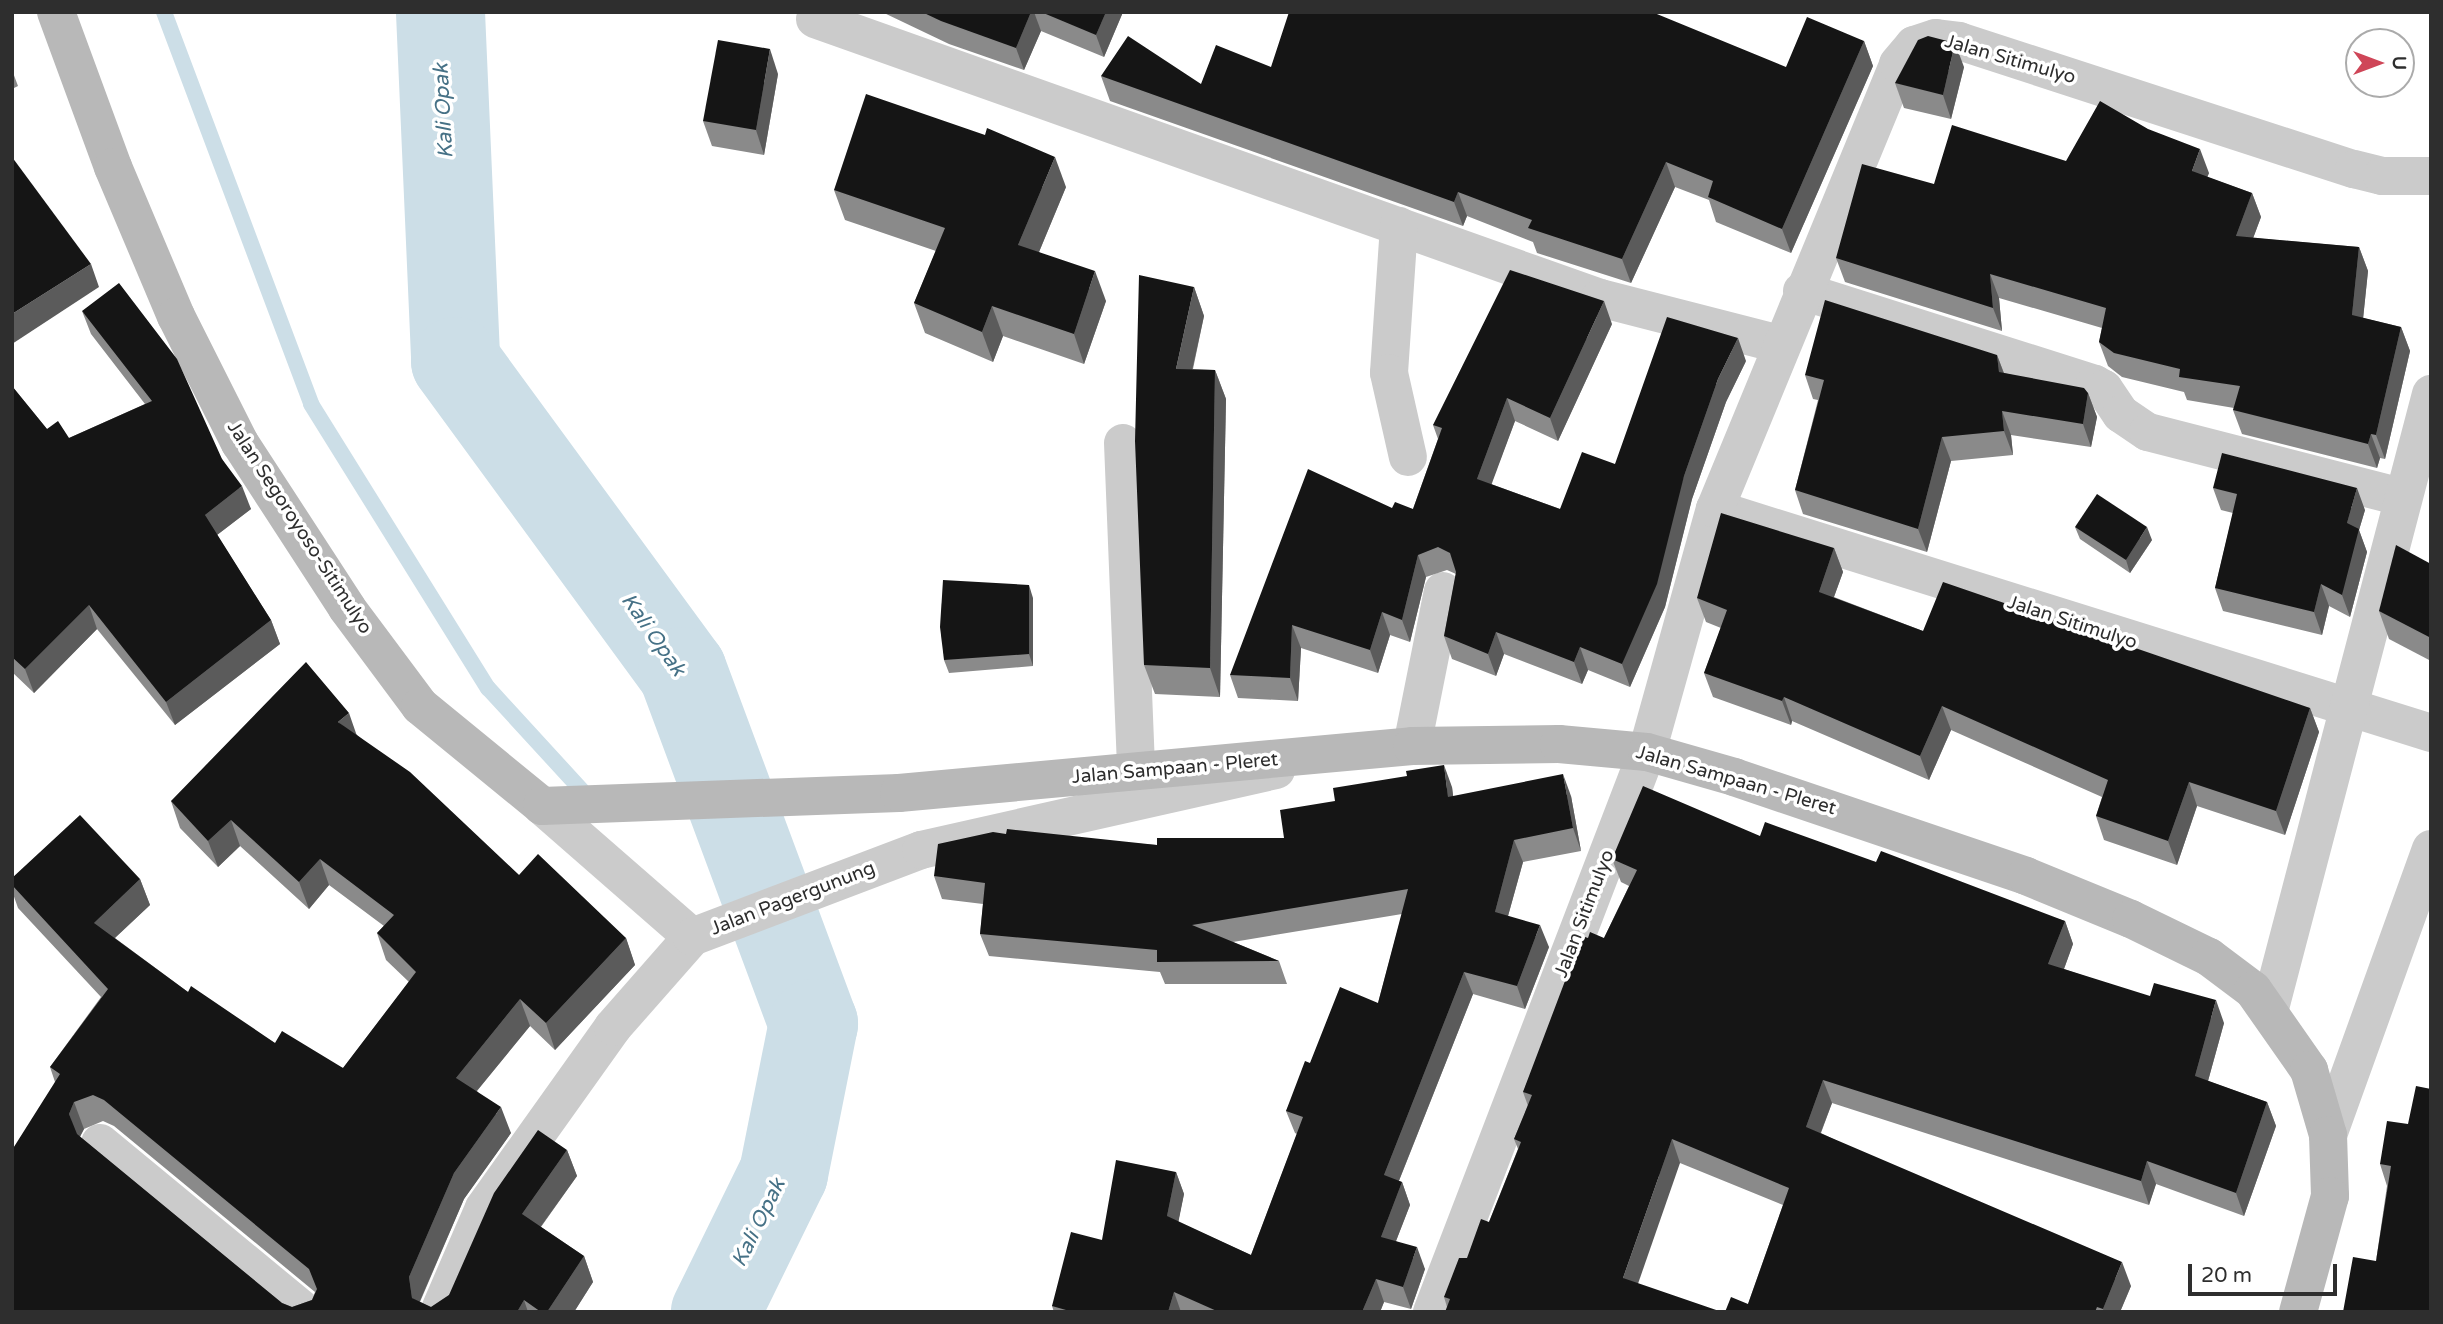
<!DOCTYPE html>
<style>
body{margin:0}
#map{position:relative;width:2443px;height:1324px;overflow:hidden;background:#fff;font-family:"Varela Round",sans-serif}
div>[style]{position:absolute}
.stream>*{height:16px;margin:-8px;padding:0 8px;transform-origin:8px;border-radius:8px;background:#ccdee7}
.river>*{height:89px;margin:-44.5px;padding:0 44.5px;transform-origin:44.5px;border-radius:44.5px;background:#ccdee7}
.minor>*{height:38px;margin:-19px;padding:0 19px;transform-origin:19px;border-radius:19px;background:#cbcbcb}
.secondary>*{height:38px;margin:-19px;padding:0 19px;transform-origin:19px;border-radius:19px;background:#b8b8b8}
.wall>*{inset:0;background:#8a8a8a}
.shaded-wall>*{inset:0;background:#5b5b5b}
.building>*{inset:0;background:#151515}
span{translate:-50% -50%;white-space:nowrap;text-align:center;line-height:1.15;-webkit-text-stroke:7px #fff;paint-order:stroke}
.street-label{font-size:19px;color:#2e2e2e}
.water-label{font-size:21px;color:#467186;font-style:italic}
.frame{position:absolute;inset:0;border:14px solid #2e2e2e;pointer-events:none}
.north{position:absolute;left:2345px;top:28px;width:70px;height:70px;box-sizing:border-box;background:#fff;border:2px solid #ababab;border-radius:50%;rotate:90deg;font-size:19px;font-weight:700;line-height:28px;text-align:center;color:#2e2e2e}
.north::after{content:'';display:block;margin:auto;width:24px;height:32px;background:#cf4658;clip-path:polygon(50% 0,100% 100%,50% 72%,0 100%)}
.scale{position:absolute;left:2188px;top:1264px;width:149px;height:32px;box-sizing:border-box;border:4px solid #2e2e2e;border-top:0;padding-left:9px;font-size:21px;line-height:24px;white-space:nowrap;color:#2e2e2e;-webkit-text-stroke:5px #fff;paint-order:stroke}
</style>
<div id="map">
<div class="stream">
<div style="left:164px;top:12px;width:419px;rotate:69.4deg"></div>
<div style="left:311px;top:404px;width:335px;rotate:58.1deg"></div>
<div style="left:488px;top:688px;width:147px;rotate:47.5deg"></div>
<div style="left:587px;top:796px;width:8px;rotate:-7deg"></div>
</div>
<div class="river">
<div style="left:440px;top:12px;width:349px;rotate:87.5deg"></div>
<div style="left:455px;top:361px;width:384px;rotate:53.8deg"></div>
<div style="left:682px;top:671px;width:376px;rotate:69.6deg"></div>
<div style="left:813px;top:1023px;width:153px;rotate:101.3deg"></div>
<div style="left:783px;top:1173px;width:155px;rotate:116.1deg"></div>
</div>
<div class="minor">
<div style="left:815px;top:19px;width:833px;rotate:19.57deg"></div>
<div style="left:1600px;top:298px;width:185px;rotate:14.4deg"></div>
<div style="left:1399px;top:226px;width:147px;rotate:93.9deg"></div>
<div style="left:1389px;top:373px;width:86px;rotate:77.3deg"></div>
<div style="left:1802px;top:291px;width:307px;rotate:17.6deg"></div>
<div style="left:2095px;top:384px;width:10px;rotate:29deg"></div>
<div style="left:2104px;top:389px;width:30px;rotate:56deg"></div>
<div style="left:2121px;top:414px;width:32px;rotate:34deg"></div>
<div style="left:2148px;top:432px;width:261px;rotate:14.4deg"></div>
<div style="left:1123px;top:443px;width:329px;rotate:87.7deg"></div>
<div style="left:1715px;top:509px;width:750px;rotate:17.37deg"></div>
<div style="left:1412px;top:746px;width:158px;rotate:-78.7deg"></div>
<div style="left:542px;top:806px;width:199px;rotate:41.1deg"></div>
<div style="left:2269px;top:1012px;width:639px;rotate:-75.31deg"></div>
<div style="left:2328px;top:1135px;width:304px;rotate:-70.2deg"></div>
<div style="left:100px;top:1143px;width:266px;rotate:39.5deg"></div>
<div style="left:439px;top:1312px;width:113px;rotate:-66.6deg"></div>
<div style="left:484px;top:1208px;width:222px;rotate:-54.5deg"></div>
<div style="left:613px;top:1027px;width:120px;rotate:-48.7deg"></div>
<div style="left:692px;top:937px;width:245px;rotate:-20.8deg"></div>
<div style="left:921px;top:850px;width:364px;rotate:-12.7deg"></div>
<div style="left:1432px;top:1312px;width:600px;rotate:-69deg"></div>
<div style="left:1647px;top:752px;width:252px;rotate:-74.4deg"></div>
<div style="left:1715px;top:509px;width:481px;rotate:-67.6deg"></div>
<div style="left:1898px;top:64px;width:25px;rotate:-50deg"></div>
<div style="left:1914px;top:45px;width:23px;rotate:-18deg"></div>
<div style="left:1936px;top:38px;width:23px;rotate:7deg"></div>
<div style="left:1959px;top:41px;width:415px;rotate:18deg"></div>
<div style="left:2354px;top:169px;width:29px;rotate:14deg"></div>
<div style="left:2382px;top:176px;width:49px"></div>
</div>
<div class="secondary">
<div style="left:56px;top:12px;width:165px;rotate:69.8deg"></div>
<div style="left:113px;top:167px;width:162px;rotate:67.1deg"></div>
<div style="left:176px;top:316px;width:142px;rotate:63.3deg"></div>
<div style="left:240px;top:443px;width:197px;rotate:57deg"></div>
<div style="left:347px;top:608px;width:122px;rotate:53.3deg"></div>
<div style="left:420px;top:706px;width:158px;rotate:39.3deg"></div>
<div style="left:542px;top:806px;width:357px;rotate:-2.1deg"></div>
<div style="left:899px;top:793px;width:515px;rotate:-5.23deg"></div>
<div style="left:1412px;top:746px;width:147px;rotate:-0.8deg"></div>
<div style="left:1559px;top:744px;width:88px;rotate:5.2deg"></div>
<div style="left:1647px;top:752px;width:91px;rotate:16deg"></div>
<div style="left:1734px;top:777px;width:308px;rotate:18.7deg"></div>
<div style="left:2026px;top:876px;width:113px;rotate:22.3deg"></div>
<div style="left:2131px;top:919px;width:87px;rotate:26deg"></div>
<div style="left:2209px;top:957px;width:55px;rotate:36.9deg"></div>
<div style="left:2253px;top:990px;width:98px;rotate:55deg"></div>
<div style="left:2309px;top:1070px;width:68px;rotate:73.7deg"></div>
<div style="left:2328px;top:1135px;width:61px;rotate:88.1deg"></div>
<div style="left:2330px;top:1196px;width:120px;rotate:105.4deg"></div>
</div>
<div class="wall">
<div style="clip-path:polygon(882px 12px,1123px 12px,1104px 57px,1041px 31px,1024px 70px,949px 44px)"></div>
<div style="clip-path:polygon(1864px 41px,1873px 66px,1791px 253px,1716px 222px,1709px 200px,1675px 187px,1631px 283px,1537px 253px,1533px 242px,1467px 216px,1463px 226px,1110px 101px,1101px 76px,1201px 84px,1271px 67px,1786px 67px)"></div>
<div style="clip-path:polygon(1964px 67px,1951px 119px,1904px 108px,1895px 83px)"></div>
<div style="clip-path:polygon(12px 70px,18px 86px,12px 89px)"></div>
<div style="clip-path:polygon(778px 74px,764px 155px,712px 146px,703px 121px)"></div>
<div style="clip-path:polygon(2066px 161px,2209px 173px,2207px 177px,2252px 193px,2261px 217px,2253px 238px,2359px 247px,2368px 271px,2363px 318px,2401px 327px,2410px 351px,2385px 459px,2380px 458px,2377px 468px,2242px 434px,2233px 410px,2234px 408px,2187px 400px,2184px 392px,2122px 377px,2108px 366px,2099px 342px,2102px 328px,1999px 298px,2002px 331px,1845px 282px,1836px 258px,1934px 184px)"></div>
<div style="clip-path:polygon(1066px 187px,1039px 252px,1106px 301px,1084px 364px,1003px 336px,993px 362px,925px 333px,914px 303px,936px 251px,845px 220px,834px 190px)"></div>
<div style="clip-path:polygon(1194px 287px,1204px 316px,1193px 369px,1215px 370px,1226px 399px,1220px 697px,1155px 694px,1144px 665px)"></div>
<div style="clip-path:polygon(82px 311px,222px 459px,251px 509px,217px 535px,271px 620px,280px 644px,175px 725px,97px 629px,34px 693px,12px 672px,12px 386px,47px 429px,69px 438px,145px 404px,91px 334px)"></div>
<div style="clip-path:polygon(1612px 324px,1558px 441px,1515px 421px,1491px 484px,1560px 509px,1615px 464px,1746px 361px,1726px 402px,1692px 499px,1665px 607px,1630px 687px,1588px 670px,1582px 684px,1504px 654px,1496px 676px,1452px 659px,1444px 636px,1456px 574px,1447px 570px,1426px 577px,1410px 642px,1390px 635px,1378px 673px,1301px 648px,1298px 701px,1238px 698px,1230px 675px,1392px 508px,1413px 509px,1438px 439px,1433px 425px)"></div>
<div style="clip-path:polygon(1997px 355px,2004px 373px,2088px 393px,2097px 417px,2091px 447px,2011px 435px,2013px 455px,1951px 461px,1927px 552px,1803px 514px,1795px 490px,1818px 400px,1813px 399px,1805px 375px)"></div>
<div style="clip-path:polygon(2213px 488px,2365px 510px,2359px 530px,2367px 552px,2350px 617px,2329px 606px,2322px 635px,2223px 611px,2215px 588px,2233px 513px,2221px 510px)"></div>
<div style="clip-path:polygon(2075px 527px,2152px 540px,2130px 573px,2080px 539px)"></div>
<div style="clip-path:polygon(1834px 548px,1843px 572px,1834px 597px,1923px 631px,2310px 708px,2319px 732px,2285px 835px,2197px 806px,2177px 865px,2104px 840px,2096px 816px,2102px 797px,1951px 730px,1929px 780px,1792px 721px,1791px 725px,1713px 697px,1704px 673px,1721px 628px,1706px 622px,1697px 598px)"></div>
<div style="clip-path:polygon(2431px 564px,2431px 661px,2389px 639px,2379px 611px)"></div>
<div style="clip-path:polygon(1033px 598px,1033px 666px,949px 673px,944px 660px)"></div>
<div style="clip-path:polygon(evenodd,356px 734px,519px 875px,626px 938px,635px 965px,555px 1050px,530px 1026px,477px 1091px,511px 1133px,464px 1199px,420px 1302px,431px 1307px,449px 1295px,567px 1150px,577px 1176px,541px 1227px,584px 1256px,593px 1282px,574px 1312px,12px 1312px,55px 1082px,50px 1067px,101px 997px,18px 908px,12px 891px,12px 878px,140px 879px,150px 905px,115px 938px,188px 992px,275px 1043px,343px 1068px,409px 982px,386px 960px,377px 933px,384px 926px,329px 885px,309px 909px,240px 846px,218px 867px,180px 828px,171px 801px,356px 734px,103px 1121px,114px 1126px,315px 1292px,312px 1300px,292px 1307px,282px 1303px,80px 1137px,84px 1129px,103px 1121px)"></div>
<div style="clip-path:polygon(1452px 787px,1453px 796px,1571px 796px,1581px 851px,1523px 862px,1508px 916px,1549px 947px,1525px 1009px,1473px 994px,1399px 1181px,1402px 1182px,1410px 1205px,1396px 1241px,1425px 1269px,1411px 1309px,1384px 1302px,1380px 1312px,1054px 1312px,1052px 1306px,1102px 1240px,1176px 1172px,1184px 1194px,1178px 1222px,1251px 1255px,1297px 1134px,1295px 1133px,1286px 1111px,1310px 1063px,1378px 1003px,1402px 914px,1233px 942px,1279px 961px,1287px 984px,1165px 984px,1160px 972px,989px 956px,980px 934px,983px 904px,942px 899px,934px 876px,1006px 834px,1157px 845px,1284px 838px)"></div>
<div style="clip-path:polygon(1760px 836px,1876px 862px,2065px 921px,2073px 944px,2064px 969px,2224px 1023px,2208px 1081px,2267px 1102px,2276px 1126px,2244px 1216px,2156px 1184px,2149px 1205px,1832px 1103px,1821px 1133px,2131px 1286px,2120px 1312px,1725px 1312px,1748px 1304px,1783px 1205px,1680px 1163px,1447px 1307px,1444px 1297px,1489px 1222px,1518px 1149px,1514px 1139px,1528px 1106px,1523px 1092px,1588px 938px,1604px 938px,1629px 886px,1621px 882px,1612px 859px)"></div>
<div style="clip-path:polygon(2408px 1124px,2376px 1261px,2387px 1186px,2380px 1164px)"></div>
</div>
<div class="shaded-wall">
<div style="clip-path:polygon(1031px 12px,1034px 12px,1041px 31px,1024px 70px,1016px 48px)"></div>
<div style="clip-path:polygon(1106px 12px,1123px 12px,1104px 57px,1096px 35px)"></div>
<div style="clip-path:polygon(1864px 41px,1873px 66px,1791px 253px,1782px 229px)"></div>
<div style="clip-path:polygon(1955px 43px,1964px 67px,1951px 119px,1943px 95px)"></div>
<div style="clip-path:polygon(770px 49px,778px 74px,764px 155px,756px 130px)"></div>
<div style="clip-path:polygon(2200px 149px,2209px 173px,2200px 195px,2192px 171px)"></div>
<div style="clip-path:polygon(1055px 157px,1066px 187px,1029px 276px,1018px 245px)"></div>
<div style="clip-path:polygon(1666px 162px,1675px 187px,1631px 283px,1622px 259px)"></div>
<div style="clip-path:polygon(1458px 192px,1467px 216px,1463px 226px,1454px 202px)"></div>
<div style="clip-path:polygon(2252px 193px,2261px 217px,2245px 260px,2236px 236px)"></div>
<div style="clip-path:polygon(2359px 247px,2368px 271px,2361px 339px,2352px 315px)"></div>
<div style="clip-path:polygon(91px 264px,99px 287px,12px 344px,12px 314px)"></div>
<div style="clip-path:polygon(1095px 271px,1106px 301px,1084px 364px,1074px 334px)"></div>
<div style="clip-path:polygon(1990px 274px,1999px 298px,2002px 331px,1993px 308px)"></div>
<div style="clip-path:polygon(1194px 287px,1204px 316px,1186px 398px,1176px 369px)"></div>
<div style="clip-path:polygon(1604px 301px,1612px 324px,1558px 441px,1550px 418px)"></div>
<div style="clip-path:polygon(992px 306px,1003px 336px,993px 362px,982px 332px)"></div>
<div style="clip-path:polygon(2401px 327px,2410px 351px,2385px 459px,2376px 435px)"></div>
<div style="clip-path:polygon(1738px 338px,1746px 361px,1726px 402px,1692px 499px,1665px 607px,1630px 687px,1622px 664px,1684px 476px,1718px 379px)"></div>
<div style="clip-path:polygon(1997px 355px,2006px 379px,1999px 372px)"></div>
<div style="clip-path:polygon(1215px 370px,1226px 399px,1220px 697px,1210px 668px)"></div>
<div style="clip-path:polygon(2088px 393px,2097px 417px,2091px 447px,2083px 424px)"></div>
<div style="clip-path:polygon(1507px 398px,1515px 421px,1485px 502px,1477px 479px)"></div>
<div style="clip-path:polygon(2002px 411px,2011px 435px,2013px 455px,2004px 431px)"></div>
<div style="clip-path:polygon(2371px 434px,2380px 458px,2377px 468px,2368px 444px)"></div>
<div style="clip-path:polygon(1942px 437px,1951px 461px,1927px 552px,1918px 529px)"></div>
<div style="clip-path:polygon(242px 486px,251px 509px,213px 538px,205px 515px)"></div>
<div style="clip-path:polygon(2357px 488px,2365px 510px,2359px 530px,2367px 552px,2350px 617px,2342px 595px,2347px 523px)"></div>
<div style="clip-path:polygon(2147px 527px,2152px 540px,2130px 573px,2126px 560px)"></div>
<div style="clip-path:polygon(1834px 548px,1843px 572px,1827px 616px,1819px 592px)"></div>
<div style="clip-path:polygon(1418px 555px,1426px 577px,1410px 642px,1402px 620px)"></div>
<div style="clip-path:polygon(2321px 584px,2329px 606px,2322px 635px,2314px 612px)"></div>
<div style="clip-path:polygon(1029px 585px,1033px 598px,1033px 666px,1029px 654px)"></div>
<div style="clip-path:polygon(89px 605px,97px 629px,34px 693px,25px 669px)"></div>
<div style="clip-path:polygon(1382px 612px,1390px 635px,1378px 673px,1370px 650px)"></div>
<div style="clip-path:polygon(271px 620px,280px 644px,175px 725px,166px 702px)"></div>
<div style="clip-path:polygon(1292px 625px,1301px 648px,1298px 701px,1290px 678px)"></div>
<div style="clip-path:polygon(1496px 632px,1504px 654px,1496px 676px,1488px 654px)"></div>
<div style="clip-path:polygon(1580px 647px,1588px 670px,1582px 684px,1574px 662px)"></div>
<div style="clip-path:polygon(1784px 697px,1792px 721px,1791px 725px,1782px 701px)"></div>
<div style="clip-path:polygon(1942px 706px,1951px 730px,1929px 780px,1920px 756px)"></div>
<div style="clip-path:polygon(2310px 708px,2319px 732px,2285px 835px,2276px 811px)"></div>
<div style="clip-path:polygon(349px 713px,358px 739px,338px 722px)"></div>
<div style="clip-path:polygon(1444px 765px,1452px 787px,1456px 819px,1448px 797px)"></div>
<div style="clip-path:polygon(1563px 774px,1571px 796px,1581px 851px,1573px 828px)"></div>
<div style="clip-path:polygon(2189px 782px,2197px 806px,2177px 865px,2168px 841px)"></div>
<div style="clip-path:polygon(231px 820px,240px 846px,218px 867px,208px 841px)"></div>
<div style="clip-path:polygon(1514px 840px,1523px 862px,1503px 934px,1495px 912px)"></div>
<div style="clip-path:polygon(320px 859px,329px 885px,309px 909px,299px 882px)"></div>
<div style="clip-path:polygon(140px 879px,150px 905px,103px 949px,94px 923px)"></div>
<div style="clip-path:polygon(2065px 921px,2073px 944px,2057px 988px,2048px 964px)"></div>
<div style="clip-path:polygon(1540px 925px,1549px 947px,1525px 1009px,1517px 986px)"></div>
<div style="clip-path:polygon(626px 938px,635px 965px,555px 1050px,546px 1023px)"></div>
<div style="clip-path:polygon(1464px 972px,1473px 994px,1392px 1198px,1384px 1175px)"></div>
<div style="clip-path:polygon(520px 999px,530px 1026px,466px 1104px,456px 1078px)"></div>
<div style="clip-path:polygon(2216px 1000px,2224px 1023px,2203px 1099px,2195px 1076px)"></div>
<div style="clip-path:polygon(1823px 1080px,1832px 1103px,1814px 1150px,1806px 1127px)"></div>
<div style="clip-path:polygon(74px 1102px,84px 1129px,78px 1140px,69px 1114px)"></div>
<div style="clip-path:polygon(2267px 1102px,2276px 1126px,2244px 1216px,2236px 1193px)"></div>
<div style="clip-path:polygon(501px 1107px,511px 1133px,464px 1199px,419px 1303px,412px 1298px,409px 1277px,454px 1173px)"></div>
<div style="clip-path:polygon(1672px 1139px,1680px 1163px,1632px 1301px,1623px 1278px)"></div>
<div style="clip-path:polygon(567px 1150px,577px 1176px,531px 1240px,522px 1214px)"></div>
<div style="clip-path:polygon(2147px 1161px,2156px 1184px,2149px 1205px,2141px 1181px)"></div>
<div style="clip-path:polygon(1176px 1172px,1184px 1194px,1175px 1239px,1167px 1216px)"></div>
<div style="clip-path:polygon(1402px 1182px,1410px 1205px,1389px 1259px,1381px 1237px)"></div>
<div style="clip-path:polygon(1417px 1247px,1425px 1269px,1411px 1309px,1403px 1287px)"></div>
<div style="clip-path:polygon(584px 1256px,593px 1282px,574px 1312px,547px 1312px)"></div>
<div style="clip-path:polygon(2122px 1262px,2131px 1286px,2120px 1312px,2104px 1312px,2103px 1309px)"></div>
<div style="clip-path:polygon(1376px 1279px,1384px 1302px,1380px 1312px,1362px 1312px)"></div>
<div style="clip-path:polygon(1174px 1292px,1181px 1312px,1168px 1312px)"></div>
<div style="clip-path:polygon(524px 1300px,528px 1312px,517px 1312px)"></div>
</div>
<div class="building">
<div style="clip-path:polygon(922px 12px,1031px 12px,1016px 48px,941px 21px)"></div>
<div style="clip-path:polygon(1041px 12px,1106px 12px,1096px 35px)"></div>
<div style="clip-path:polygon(1289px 12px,1652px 12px,1786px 67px,1807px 17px,1864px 41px,1782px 229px,1708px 197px,1713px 181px,1666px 162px,1622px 259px,1528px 228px,1532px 220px,1458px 192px,1454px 202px,1101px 76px,1128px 36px,1201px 84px,1216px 45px,1271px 67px)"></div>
<div style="clip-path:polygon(1928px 36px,1955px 43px,1943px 95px,1895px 83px,1918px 40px)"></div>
<div style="clip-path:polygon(718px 40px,770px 49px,756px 130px,703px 121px)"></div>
<div style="clip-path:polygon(866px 94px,985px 135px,987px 128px,1055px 157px,1018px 245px,1095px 271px,1074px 334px,992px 306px,982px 332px,914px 303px,945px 228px,834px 190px)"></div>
<div style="clip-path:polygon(2100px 101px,2148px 129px,2200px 149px,2192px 171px,2252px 193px,2236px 236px,2359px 247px,2352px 315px,2401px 327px,2376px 435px,2371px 434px,2368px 444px,2233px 410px,2240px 386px,2179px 377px,2180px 369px,2114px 353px,2099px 342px,2106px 308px,1990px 274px,1993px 308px,1836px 258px,1862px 164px,1934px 184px,1952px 125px,2066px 161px)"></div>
<div style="clip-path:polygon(12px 157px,91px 264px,12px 314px)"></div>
<div style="clip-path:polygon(1510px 270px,1604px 301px,1550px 418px,1507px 398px,1477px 479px,1560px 509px,1582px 452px,1615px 464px,1667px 317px,1738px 338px,1718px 379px,1684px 476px,1657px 584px,1622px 664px,1580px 647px,1574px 662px,1496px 632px,1488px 654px,1444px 636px,1456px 572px,1450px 553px,1438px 547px,1418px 555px,1402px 620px,1382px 612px,1370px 650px,1292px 625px,1290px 678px,1230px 675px,1308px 469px,1392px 508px,1395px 502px,1413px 509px,1442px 428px,1433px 425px)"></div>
<div style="clip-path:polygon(1139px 275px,1194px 287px,1176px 369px,1215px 370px,1210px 668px,1144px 665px,1135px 441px)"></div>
<div style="clip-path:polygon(119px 283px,177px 359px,222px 459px,242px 486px,205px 515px,271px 620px,166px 702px,89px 605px,25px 669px,12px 657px,12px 386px,47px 429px,58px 421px,69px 438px,152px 401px,82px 311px)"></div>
<div style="clip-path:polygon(1825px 300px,1997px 355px,1999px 372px,2084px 388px,2088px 393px,2083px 424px,2002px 411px,2004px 431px,1942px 437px,1918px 529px,1795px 490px,1824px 380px,1805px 375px)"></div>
<div style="clip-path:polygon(2222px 453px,2357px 488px,2347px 523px,2359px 529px,2342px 595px,2321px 584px,2314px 612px,2215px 588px,2237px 494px,2213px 488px)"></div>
<div style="clip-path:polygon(2097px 494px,2147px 527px,2126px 560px,2075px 527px)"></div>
<div style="clip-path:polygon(1721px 513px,1834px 548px,1819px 592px,1923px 631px,1943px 582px,2310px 708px,2276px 811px,2189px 782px,2168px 841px,2096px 816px,2108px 780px,1942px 706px,1920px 756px,1784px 697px,1782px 701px,1704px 673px,1727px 610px,1697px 598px)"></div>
<div style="clip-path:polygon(2396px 545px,2431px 564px,2431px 638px,2379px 611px)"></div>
<div style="clip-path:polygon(943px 580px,1029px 585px,1029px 654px,944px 660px,940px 627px)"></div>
<div style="clip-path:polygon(evenodd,306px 662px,349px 713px,338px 722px,410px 772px,519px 875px,538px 854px,626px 938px,546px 1023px,520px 999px,456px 1078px,501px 1107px,454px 1173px,409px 1277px,412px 1298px,431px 1307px,449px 1295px,494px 1193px,538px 1130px,567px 1150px,522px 1214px,584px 1256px,547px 1312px,541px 1312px,524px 1300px,517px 1312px,12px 1312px,12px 1150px,60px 1074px,50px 1067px,108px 989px,12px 885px,12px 878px,80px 815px,140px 879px,94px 923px,188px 992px,191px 986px,275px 1043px,282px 1031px,343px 1068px,416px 972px,377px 933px,394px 915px,320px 859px,299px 882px,231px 820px,208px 841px,171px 801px,306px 662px,93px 1095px,104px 1100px,309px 1269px,317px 1289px,312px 1300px,292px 1307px,282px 1303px,77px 1134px,69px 1114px,74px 1102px,93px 1095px)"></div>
<div style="clip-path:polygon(1444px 765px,1448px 797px,1563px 774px,1573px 828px,1514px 840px,1495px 912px,1540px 925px,1517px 986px,1464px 972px,1384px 1175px,1402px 1182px,1381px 1237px,1417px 1247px,1403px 1287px,1376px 1279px,1362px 1312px,1219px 1312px,1174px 1292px,1168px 1312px,1073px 1312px,1052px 1306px,1071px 1232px,1102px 1240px,1116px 1160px,1176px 1172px,1167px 1216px,1251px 1255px,1303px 1117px,1286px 1111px,1305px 1061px,1310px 1063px,1340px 987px,1378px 1003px,1408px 889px,1192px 925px,1279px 961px,1157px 962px,1157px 950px,980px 934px,985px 883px,934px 876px,938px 844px,993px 832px,1006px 834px,1007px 829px,1157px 845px,1157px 838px,1284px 838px,1280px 810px,1335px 801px,1333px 788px,1407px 776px,1406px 771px)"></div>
<div style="clip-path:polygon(1643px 786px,1760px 836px,1765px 822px,1876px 862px,1881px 851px,2065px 921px,2048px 964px,2150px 996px,2154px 983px,2216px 1000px,2195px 1076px,2267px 1102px,2236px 1193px,2147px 1161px,2141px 1181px,1823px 1080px,1806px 1127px,2122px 1262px,2103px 1309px,2097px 1307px,2095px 1312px,1725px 1312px,1731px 1297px,1748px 1304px,1789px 1188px,1672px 1139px,1623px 1278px,1722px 1312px,1445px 1312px,1450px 1299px,1444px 1297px,1459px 1258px,1467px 1258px,1481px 1219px,1489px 1222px,1521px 1142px,1514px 1139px,1532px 1095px,1523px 1092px,1582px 936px,1588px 938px,1590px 932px,1604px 938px,1637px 870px,1612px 859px)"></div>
<div style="clip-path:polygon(2416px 1086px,2431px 1089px,2431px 1312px,2343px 1312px,2353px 1257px,2376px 1261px,2391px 1166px,2380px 1164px,2387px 1121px,2408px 1124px)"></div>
</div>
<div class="street-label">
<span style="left:2010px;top:60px;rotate:16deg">Jalan Sitimulyo</span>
<span style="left:299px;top:528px;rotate:57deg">Jalan Segoroyoso-Sitimulyo</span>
<span style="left:2072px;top:623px;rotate:18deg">Jalan Sitimulyo</span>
<span style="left:1175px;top:769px;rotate:-5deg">Jalan Sampaan - Pleret</span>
<span style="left:1736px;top:781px;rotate:16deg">Jalan Sampaan - Pleret</span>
<span style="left:793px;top:899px;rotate:-21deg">Jalan Pagergunung</span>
<span style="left:1585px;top:914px;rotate:-69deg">Jalan Sitimulyo</span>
</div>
<div class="water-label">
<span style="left:444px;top:111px;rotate:-93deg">Kali Opak</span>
<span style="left:653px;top:635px;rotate:55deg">Kali Opak</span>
<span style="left:759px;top:1223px;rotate:-64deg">Kali Opak</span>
</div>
<div class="frame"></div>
<div class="north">U</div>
<div class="scale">20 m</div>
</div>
